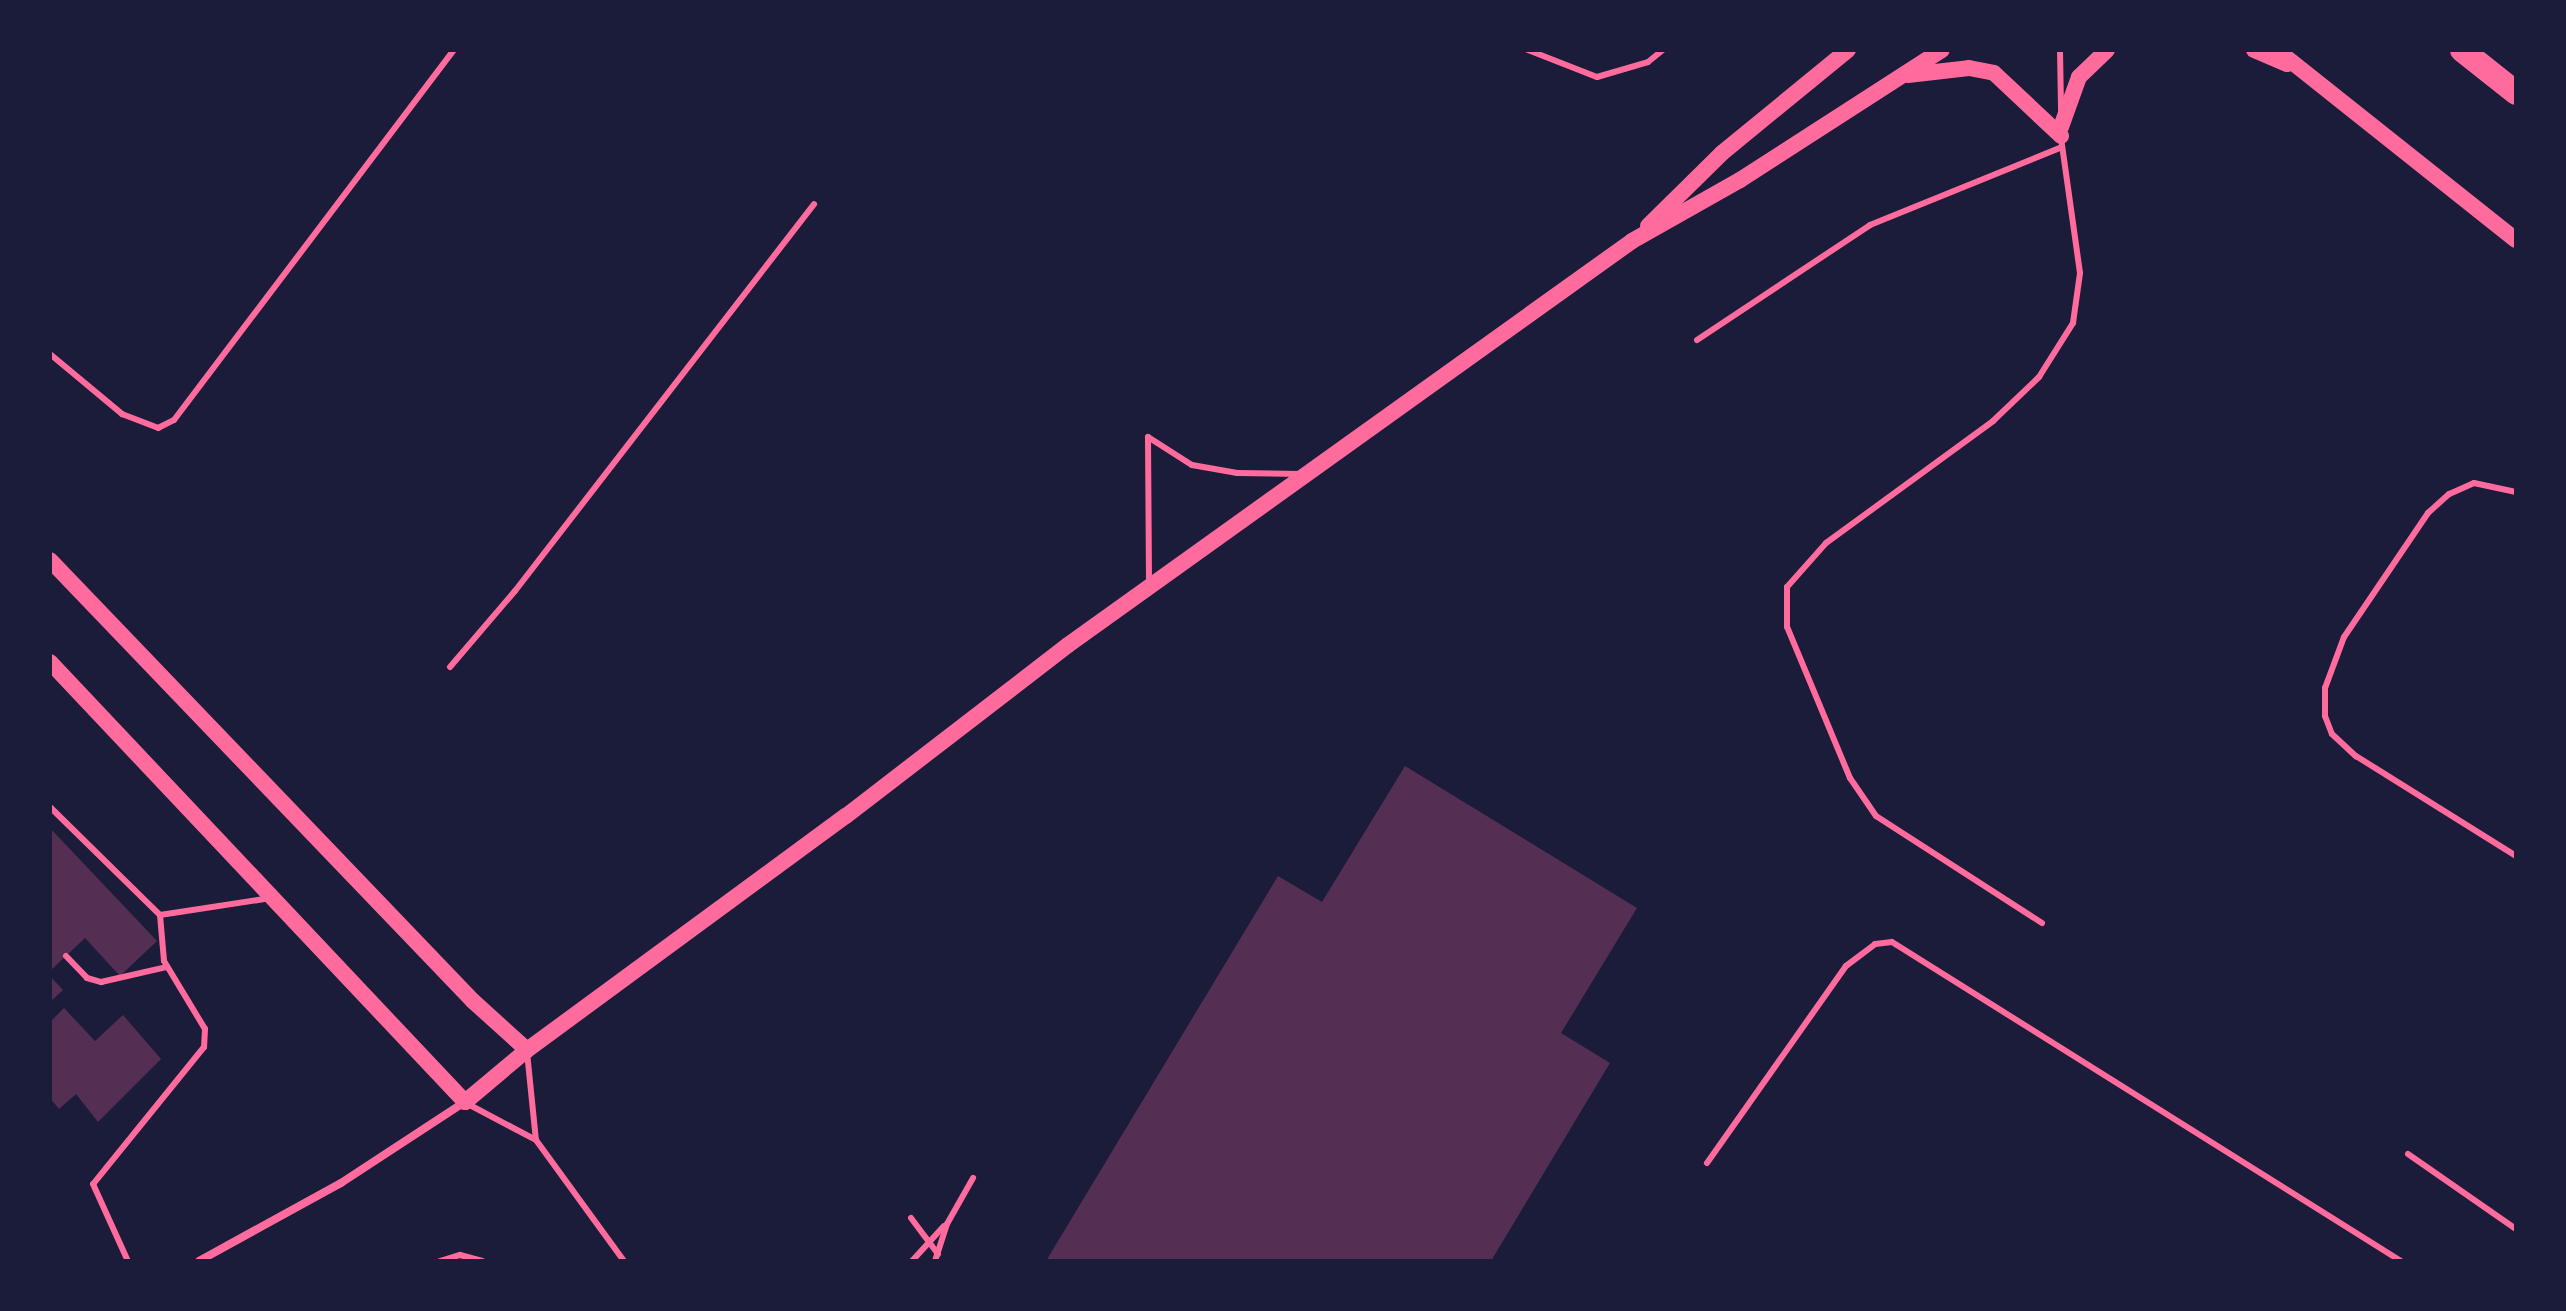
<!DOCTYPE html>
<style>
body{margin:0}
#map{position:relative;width:2566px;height:1311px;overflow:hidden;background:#1b1b3a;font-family:Commissioner,sans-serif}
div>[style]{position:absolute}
.building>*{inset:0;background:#542f53}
.service>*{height:6px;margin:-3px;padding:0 3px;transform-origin:3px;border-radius:3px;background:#ff6b9d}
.minor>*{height:8px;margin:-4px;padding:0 4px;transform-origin:4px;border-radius:4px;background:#ff6b9d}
.secondary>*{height:16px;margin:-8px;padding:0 8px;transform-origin:8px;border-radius:8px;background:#ff6b9d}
.motorway>*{height:24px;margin:-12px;padding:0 12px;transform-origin:12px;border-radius:12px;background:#ff6b9d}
span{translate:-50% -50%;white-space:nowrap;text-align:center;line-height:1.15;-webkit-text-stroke:8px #1b1b3a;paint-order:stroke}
.frame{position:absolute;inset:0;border:52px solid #1b1b3a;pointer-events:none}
</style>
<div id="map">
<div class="building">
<div style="clip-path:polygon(1405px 766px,1637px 908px,1561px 1033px,1610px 1063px,1491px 1261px,1046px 1261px,1278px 876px,1322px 902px)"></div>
<div style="clip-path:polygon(50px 828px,157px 941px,120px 976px,85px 938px,50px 971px)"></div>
<div style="clip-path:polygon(50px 976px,63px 990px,50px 1002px)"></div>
<div style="clip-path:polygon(64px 1008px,95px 1041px,123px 1015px,161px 1059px,98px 1122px,76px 1094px,59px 1109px,50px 1098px,50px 1022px)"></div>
</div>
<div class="service">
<div style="left:1528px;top:50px;width:74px;rotate:21.4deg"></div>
<div style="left:1597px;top:77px;width:53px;rotate:-16.4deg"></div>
<div style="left:1648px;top:62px;width:19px;rotate:-39deg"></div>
<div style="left:2060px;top:50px;width:60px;rotate:89deg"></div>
<div style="left:1697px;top:340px;width:208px;rotate:-33.6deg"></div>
<div style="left:1870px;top:225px;width:207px;rotate:-22.1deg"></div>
<div style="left:50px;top:354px;width:94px;rotate:39.8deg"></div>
<div style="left:122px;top:414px;width:39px;rotate:21deg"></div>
<div style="left:158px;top:428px;width:18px;rotate:-27deg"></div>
<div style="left:174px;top:420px;width:464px;rotate:-52.9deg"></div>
<div style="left:1148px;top:437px;width:52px;rotate:32.5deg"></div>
<div style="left:1192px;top:465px;width:46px;rotate:10.1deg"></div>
<div style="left:1237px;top:473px;width:63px;rotate:0.9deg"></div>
<div style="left:1148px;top:437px;width:146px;rotate:89.6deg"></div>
<div style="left:2516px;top:492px;width:43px;rotate:-167.9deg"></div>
<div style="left:2474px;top:483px;width:27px;rotate:156deg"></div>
<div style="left:2449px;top:494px;width:28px;rotate:138deg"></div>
<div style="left:2428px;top:513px;width:150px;rotate:124.1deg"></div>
<div style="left:2344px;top:637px;width:54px;rotate:110.4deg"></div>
<div style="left:2325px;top:688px;width:28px;rotate:90deg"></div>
<div style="left:2325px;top:716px;width:19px;rotate:69deg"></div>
<div style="left:2332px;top:734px;width:33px;rotate:43deg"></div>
<div style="left:2356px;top:756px;width:189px;rotate:32deg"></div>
<div style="left:450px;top:667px;width:100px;rotate:-49.5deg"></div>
<div style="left:515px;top:591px;width:489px;rotate:-52.3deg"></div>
<div style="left:50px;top:807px;width:154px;rotate:44.5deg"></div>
<div style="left:160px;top:915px;width:46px;rotate:85deg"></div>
<div style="left:164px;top:961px;width:79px;rotate:58.9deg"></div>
<div style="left:205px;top:1029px;width:18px;rotate:93deg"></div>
<div style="left:204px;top:1047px;width:176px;rotate:129deg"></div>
<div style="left:93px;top:1184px;width:85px;rotate:65.6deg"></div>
<div style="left:160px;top:915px;width:112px;rotate:-8.7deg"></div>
<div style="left:2042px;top:923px;width:197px;rotate:-147.2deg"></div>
<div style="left:1876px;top:816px;width:46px;rotate:-124.4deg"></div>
<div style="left:1850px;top:778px;width:164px;rotate:-112.6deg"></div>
<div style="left:1787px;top:627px;width:40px;rotate:-90deg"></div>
<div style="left:1787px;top:587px;width:59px;rotate:-48.4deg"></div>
<div style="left:1826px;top:543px;width:207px;rotate:-36.1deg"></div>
<div style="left:1993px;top:421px;width:64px;rotate:-43.7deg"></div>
<div style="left:2039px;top:377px;width:64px;rotate:-57.8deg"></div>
<div style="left:2073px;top:323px;width:50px;rotate:-82deg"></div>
<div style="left:2080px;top:273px;width:136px;rotate:-98deg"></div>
<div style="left:66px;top:956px;width:30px;rotate:46deg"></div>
<div style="left:87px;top:978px;width:15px;rotate:16deg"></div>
<div style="left:101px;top:982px;width:68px;rotate:-12.8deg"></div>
<div style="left:527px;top:1052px;width:88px;rotate:84.2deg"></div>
<div style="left:466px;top:1103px;width:79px;rotate:27.9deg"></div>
<div style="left:536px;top:1140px;width:150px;rotate:54deg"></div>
<div style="left:2408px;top:1154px;width:131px;rotate:34.8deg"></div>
<div style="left:1707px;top:1163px;width:241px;rotate:-54.8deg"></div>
<div style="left:1846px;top:966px;width:36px;rotate:-37deg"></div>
<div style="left:1875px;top:944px;width:17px;rotate:-7deg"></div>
<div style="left:1892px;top:942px;width:601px;rotate:32.08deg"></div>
<div style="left:911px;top:1218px;width:45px;rotate:53.1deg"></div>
<div style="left:440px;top:1261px;width:21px;rotate:-17deg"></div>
<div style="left:460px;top:1255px;width:23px;rotate:15deg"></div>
<div style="left:912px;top:1261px;width:47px;rotate:-47.6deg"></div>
<div style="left:935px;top:1261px;width:39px;rotate:-72deg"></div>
<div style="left:947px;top:1224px;width:53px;rotate:-60.5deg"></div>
</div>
<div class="minor">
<div style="left:199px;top:1261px;width:162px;rotate:-28.8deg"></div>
<div style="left:341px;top:1183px;width:148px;rotate:-33.2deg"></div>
</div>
<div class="secondary">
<div style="left:2254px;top:50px;width:36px;rotate:23deg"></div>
<div style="left:2277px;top:50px;width:305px;rotate:38.5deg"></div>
<div style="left:1908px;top:75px;width:61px;rotate:-6.5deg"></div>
<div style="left:1969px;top:68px;width:25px;rotate:11deg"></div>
<div style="left:1994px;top:73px;width:92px;rotate:43.2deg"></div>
<div style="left:2061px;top:127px;width:53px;rotate:-70.2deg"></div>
<div style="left:2079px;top:77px;width:39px;rotate:-44deg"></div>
<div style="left:1648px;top:226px;width:104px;rotate:-44.6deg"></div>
<div style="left:1722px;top:153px;width:163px;rotate:-39.3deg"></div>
<div style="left:50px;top:560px;width:611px;rotate:46.19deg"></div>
<div style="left:473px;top:1001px;width:73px;rotate:42.2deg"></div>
<div style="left:50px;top:662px;width:605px;rotate:46.67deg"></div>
<div style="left:465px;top:1102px;width:81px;rotate:-40deg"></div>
<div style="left:527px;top:1050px;width:396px;rotate:-36.3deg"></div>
<div style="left:846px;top:816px;width:280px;rotate:-37.6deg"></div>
<div style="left:1068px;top:645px;width:694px;rotate:-35.61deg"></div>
<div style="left:1632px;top:241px;width:124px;rotate:-29.5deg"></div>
<div style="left:1740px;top:180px;width:240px;rotate:-32.8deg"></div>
</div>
<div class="motorway">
<div style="left:2462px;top:50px;width:69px;rotate:38.5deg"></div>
</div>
<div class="frame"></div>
</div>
